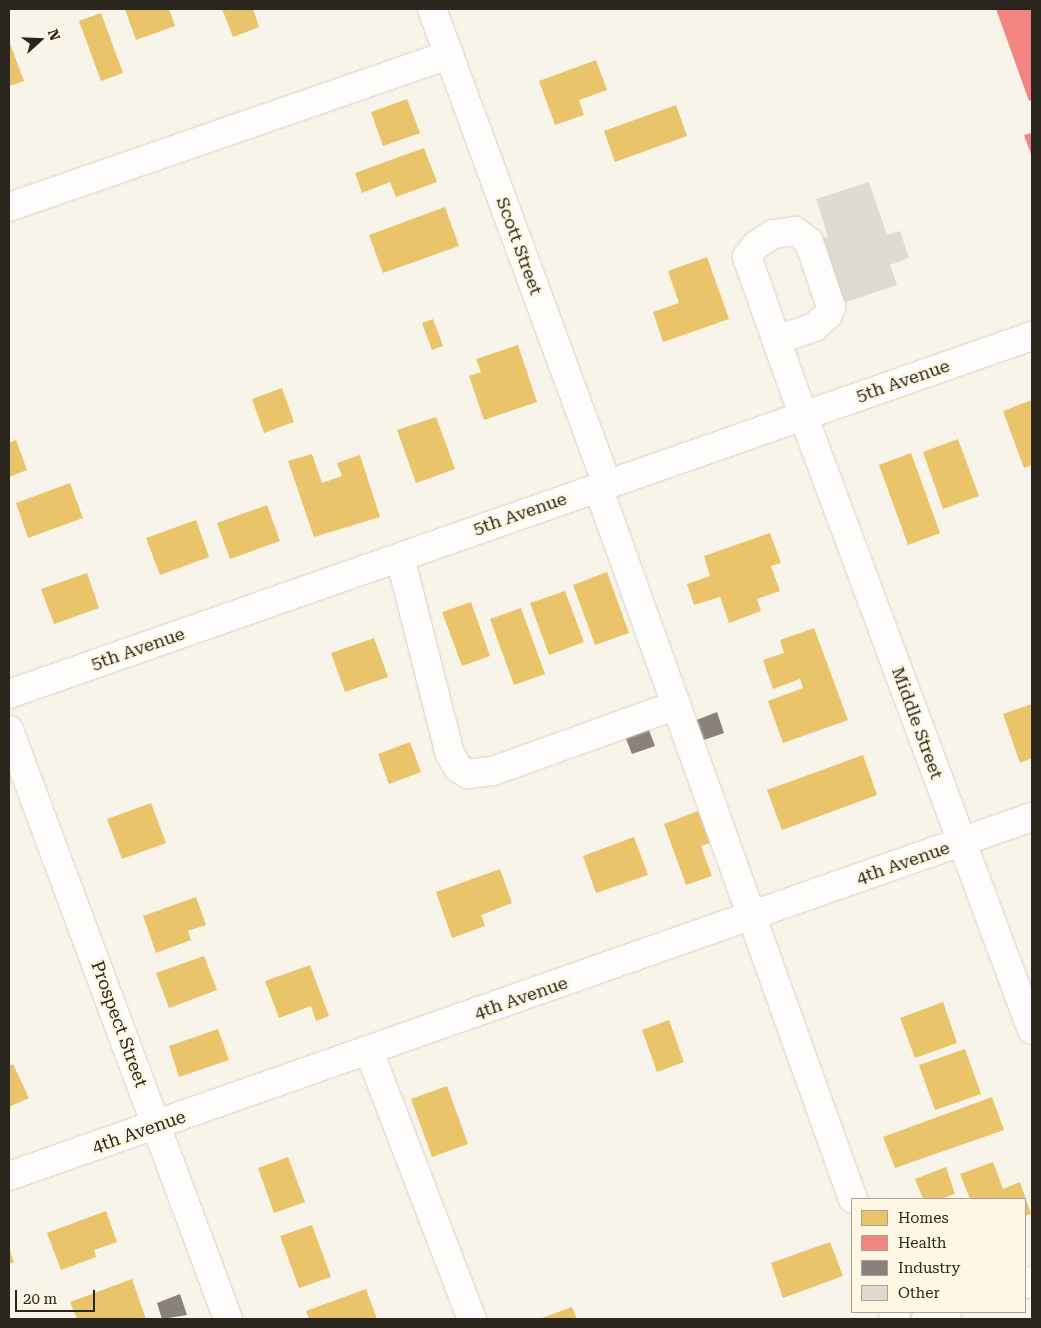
<!DOCTYPE html>
<style>
body{margin:0}
#map{position:relative;width:1041px;height:1328px;overflow:hidden;background:#f9f4e9;font-family:"Roboto Serif",serif}
div>[style]{position:absolute}
.homes>*{inset:0;background:#e9c46a}
.health>*{inset:0;background:#f28482}
.industry>*{inset:0;background:#8a817c}
.building>*{inset:0;background:#dfdbd2}
.roads{filter:drop-shadow(0 0 1px #d6d2c8) drop-shadow(0 0 1px #d6d2c8)}
.minor>*{height:28px;margin:-14px;padding:0 14px;transform-origin:14px;border-radius:14px;background:#fefdfc}
span{translate:-50% -50%;white-space:nowrap;text-align:center;line-height:1.15;-webkit-text-stroke:5px #fff6e3;paint-order:stroke}
.street-label{font-size:18px;color:#2a261d}
.frame{position:absolute;inset:0;border:10px solid #2a261d;pointer-events:none}
.legend{position:absolute;left:851px;top:1198px;width:175px;height:115px;box-sizing:border-box;background:#fff6e3;border:1px solid #aaa394;margin:0;padding:6px 9px;list-style:none;font-size:15px;color:#2a261d}
.legend li{display:flex;align-items:center;gap:10px;height:25px}
.legend b{width:25px;border:1px solid #aaa394}
.north{position:absolute;left:15px;top:15px;width:50px;height:50px;-webkit-text-stroke:4px #fff6e3;paint-order:stroke;rotate:70deg;font-size:14px;font-weight:700;line-height:20px;text-align:center;color:#2a261d}
.north::after{content:'';display:block;margin:auto;width:18px;height:22px;background:#2a261d;clip-path:polygon(50% 0,100% 100%,50% 72%,0 100%)}
.scale{position:absolute;left:15px;top:1290px;width:80px;height:22px;box-sizing:border-box;border:2px solid #2a261d;border-top:0;padding-left:6px;font-size:15px;line-height:18px;white-space:nowrap;color:#2a261d;-webkit-text-stroke:4px #fff6e3;paint-order:stroke}
</style>
<div id="map">
<div class="homes">
<div style="clip-path:polygon(125px 9px,169px 9px,175px 26px,136px 40px)"></div>
<div style="clip-path:polygon(222px 9px,253px 9px,259px 27px,233px 37px)"></div>
<div style="clip-path:polygon(101px 13px,123px 73px,101px 81px,79px 21px)"></div>
<div style="clip-path:polygon(9px 41px,24px 81px,9px 86px)"></div>
<div style="clip-path:polygon(596px 60px,607px 90px,579px 100px,584px 115px,555px 125px,539px 81px)"></div>
<div style="clip-path:polygon(407px 99px,420px 133px,383px 146px,371px 112px)"></div>
<div style="clip-path:polygon(676px 105px,687px 136px,615px 162px,604px 131px)"></div>
<div style="clip-path:polygon(424px 148px,437px 182px,396px 197px,390px 182px,362px 193px,355px 173px)"></div>
<div style="clip-path:polygon(445px 207px,459px 246px,383px 273px,369px 235px)"></div>
<div style="clip-path:polygon(707px 257px,729px 319px,663px 342px,653px 312px,679px 303px,668px 271px)"></div>
<div style="clip-path:polygon(433px 319px,443px 346px,432px 350px,422px 323px)"></div>
<div style="clip-path:polygon(518px 345px,537px 402px,484px 420px,469px 376px,481px 372px,476px 359px)"></div>
<div style="clip-path:polygon(282px 388px,294px 422px,264px 433px,252px 399px)"></div>
<div style="clip-path:polygon(1032px 400px,1032px 465px,1024px 468px,1003px 411px)"></div>
<div style="clip-path:polygon(436px 417px,455px 469px,416px 483px,397px 430px)"></div>
<div style="clip-path:polygon(958px 439px,979px 496px,943px 509px,923px 452px)"></div>
<div style="clip-path:polygon(16px 440px,27px 470px,9px 477px,9px 443px)"></div>
<div style="clip-path:polygon(911px 453px,940px 533px,908px 545px,879px 465px)"></div>
<div style="clip-path:polygon(312px 454px,322px 483px,342px 476px,337px 463px,360px 455px,380px 517px,314px 537px,288px 461px)"></div>
<div style="clip-path:polygon(70px 483px,83px 518px,28px 538px,16px 503px)"></div>
<div style="clip-path:polygon(267px 505px,280px 541px,230px 559px,217px 523px)"></div>
<div style="clip-path:polygon(196px 520px,209px 557px,160px 575px,146px 538px)"></div>
<div style="clip-path:polygon(770px 533px,781px 563px,771px 566px,780px 591px,757px 599px,761px 611px,729px 623px,720px 597px,694px 605px,687px 584px,710px 576px,704px 556px)"></div>
<div style="clip-path:polygon(607px 572px,629px 633px,595px 645px,573px 585px)"></div>
<div style="clip-path:polygon(87px 573px,99px 608px,54px 624px,41px 589px)"></div>
<div style="clip-path:polygon(565px 591px,584px 642px,549px 655px,530px 603px)"></div>
<div style="clip-path:polygon(471px 602px,490px 656px,462px 666px,442px 612px)"></div>
<div style="clip-path:polygon(521px 608px,545px 674px,514px 685px,490px 619px)"></div>
<div style="clip-path:polygon(814px 628px,848px 720px,783px 743px,768px 701px,803px 688px,800px 679px,773px 689px,763px 660px,784px 653px,780px 640px)"></div>
<div style="clip-path:polygon(374px 638px,388px 677px,345px 692px,331px 653px)"></div>
<div style="clip-path:polygon(1032px 704px,1032px 758px,1020px 763px,1003px 714px)"></div>
<div style="clip-path:polygon(410px 742px,421px 772px,389px 784px,378px 754px)"></div>
<div style="clip-path:polygon(863px 755px,877px 795px,782px 830px,767px 790px)"></div>
<div style="clip-path:polygon(151px 803px,166px 843px,122px 859px,107px 819px)"></div>
<div style="clip-path:polygon(698px 811px,710px 843px,701px 846px,712px 876px,686px 885px,664px 824px)"></div>
<div style="clip-path:polygon(634px 837px,648px 875px,596px 893px,583px 856px)"></div>
<div style="clip-path:polygon(500px 869px,512px 903px,481px 915px,485px 926px,452px 938px,436px 892px)"></div>
<div style="clip-path:polygon(196px 897px,206px 925px,188px 931px,191px 940px,156px 953px,143px 916px)"></div>
<div style="clip-path:polygon(204px 956px,217px 990px,169px 1008px,156px 973px)"></div>
<div style="clip-path:polygon(310px 965px,329px 1016px,316px 1021px,311px 1006px,279px 1018px,265px 981px)"></div>
<div style="clip-path:polygon(943px 1002px,957px 1043px,915px 1058px,900px 1018px)"></div>
<div style="clip-path:polygon(669px 1020px,684px 1062px,657px 1072px,642px 1030px)"></div>
<div style="clip-path:polygon(218px 1029px,229px 1060px,179px 1077px,169px 1046px)"></div>
<div style="clip-path:polygon(965px 1049px,981px 1094px,935px 1110px,919px 1065px)"></div>
<div style="clip-path:polygon(13px 1064px,29px 1098px,9px 1107px,9px 1066px)"></div>
<div style="clip-path:polygon(447px 1086px,468px 1144px,432px 1157px,411px 1099px)"></div>
<div style="clip-path:polygon(992px 1097px,1004px 1130px,895px 1168px,883px 1137px)"></div>
<div style="clip-path:polygon(288px 1157px,305px 1202px,274px 1213px,258px 1168px)"></div>
<div style="clip-path:polygon(993px 1162px,1003px 1189px,1020px 1182px,1031px 1214px,1025px 1216px,1025px 1199px,970px 1199px,960px 1174px)"></div>
<div style="clip-path:polygon(946px 1167px,955px 1194px,941px 1199px,923px 1199px,915px 1179px)"></div>
<div style="clip-path:polygon(106px 1211px,117px 1242px,94px 1250px,96px 1257px,61px 1270px,47px 1233px)"></div>
<div style="clip-path:polygon(312px 1225px,331px 1277px,299px 1288px,280px 1236px)"></div>
<div style="clip-path:polygon(830px 1242px,843px 1276px,783px 1298px,771px 1263px)"></div>
<div style="clip-path:polygon(9px 1248px,14px 1262px,9px 1264px)"></div>
<div style="clip-path:polygon(132px 1279px,146px 1319px,77px 1319px,70px 1302px)"></div>
<div style="clip-path:polygon(366px 1289px,377px 1319px,309px 1319px,306px 1311px)"></div>
<div style="clip-path:polygon(572px 1307px,577px 1319px,539px 1319px)"></div>
</div>
<div class="health">
<div style="clip-path:polygon(996px 9px,1032px 9px,1032px 100px,1029px 101px)"></div>
<div style="clip-path:polygon(1032px 133px,1032px 157px,1024px 135px)"></div>
</div>
<div class="industry">
<div style="clip-path:polygon(717px 712px,724px 733px,701px 741px,694px 721px)"></div>
<div style="clip-path:polygon(647px 725px,655px 746px,632px 754px,624px 734px)"></div>
<div style="clip-path:polygon(180px 1294px,187px 1315px,162px 1319px,157px 1303px)"></div>
</div>
<div class="building">
<div style="clip-path:polygon(869px 182px,887px 235px,900px 231px,909px 258px,890px 265px,897px 285px,844px 303px,823px 238px,828px 236px,816px 199px)"></div>
</div>
<div class="roads">
<div class="minor">
<div style="left:432px;top:9px;width:506px;rotate:69.78deg"></div>
<div style="left:9px;top:207px;width:466px;rotate:-19.1deg"></div>
<div style="left:777px;top:340px;width:39px;rotate:-19deg"></div>
<div style="left:814px;top:327px;width:18px;rotate:-41deg"></div>
<div style="left:828px;top:315px;width:9px;rotate:-69deg"></div>
<div style="left:831px;top:307px;width:69px;rotate:-108.7deg"></div>
<div style="left:809px;top:242px;width:18px;rotate:-142deg"></div>
<div style="left:795px;top:231px;width:22px;rotate:172deg"></div>
<div style="left:773px;top:234px;width:20px;rotate:147deg"></div>
<div style="left:756px;top:245px;width:15px;rotate:127deg"></div>
<div style="left:747px;top:257px;width:168px;rotate:70.5deg"></div>
<div style="left:803px;top:415px;width:656px;rotate:69.58deg"></div>
<div style="left:598px;top:487px;width:756px;rotate:70.3deg"></div>
<div style="left:400px;top:557px;width:203px;rotate:75.8deg"></div>
<div style="left:450px;top:754px;width:16px;rotate:60deg"></div>
<div style="left:458px;top:768px;width:12px;rotate:31deg"></div>
<div style="left:468px;top:774px;width:25px;rotate:-7deg"></div>
<div style="left:493px;top:771px;width:195px;rotate:-19.8deg"></div>
<div style="left:9px;top:694px;width:1084px;rotate:-19.29deg"></div>
<div style="left:9px;top:730px;width:628px;rotate:69.6deg"></div>
<div style="left:369px;top:1051px;width:287px;rotate:69deg"></div>
<div style="left:9px;top:1176px;width:1084px;rotate:-19.34deg"></div>
<div style="left:1025px;top:1284px;width:8px;rotate:-23deg"></div>
<div style="left:893px;top:1312px;width:8px;rotate:67deg"></div>
<div style="left:926px;top:1319px;width:22px;rotate:-18deg"></div>
</div>
</div>
<div class="street-label">
<span style="left:519px;top:246px;rotate:70deg">Scott Street</span>
<span style="left:903px;top:381px;rotate:-19deg">5th Avenue</span>
<span style="left:520px;top:514px;rotate:-19deg">5th Avenue</span>
<span style="left:138px;top:649px;rotate:-19deg">5th Avenue</span>
<span style="left:917px;top:723px;rotate:70deg">Middle Street</span>
<span style="left:903px;top:863px;rotate:-19deg">4th Avenue</span>
<span style="left:521px;top:998px;rotate:-19deg">4th Avenue</span>
<span style="left:119px;top:1024px;rotate:70deg">Prospect Street</span>
<span style="left:139px;top:1132px;rotate:-19deg">4th Avenue</span>
</div>
<div class="frame"></div>
<ul class="legend">
<li><b style="height:14px;background:#e9c46a"></b>Homes</li>
<li><b style="height:14px;background:#f28482"></b>Health</li>
<li><b style="height:14px;background:#8a817c"></b>Industry</li>
<li><b style="height:14px;background:#dfdbd2"></b>Other</li>
</ul>
<div class="north">N</div>
<div class="scale">20 m</div>
</div>
